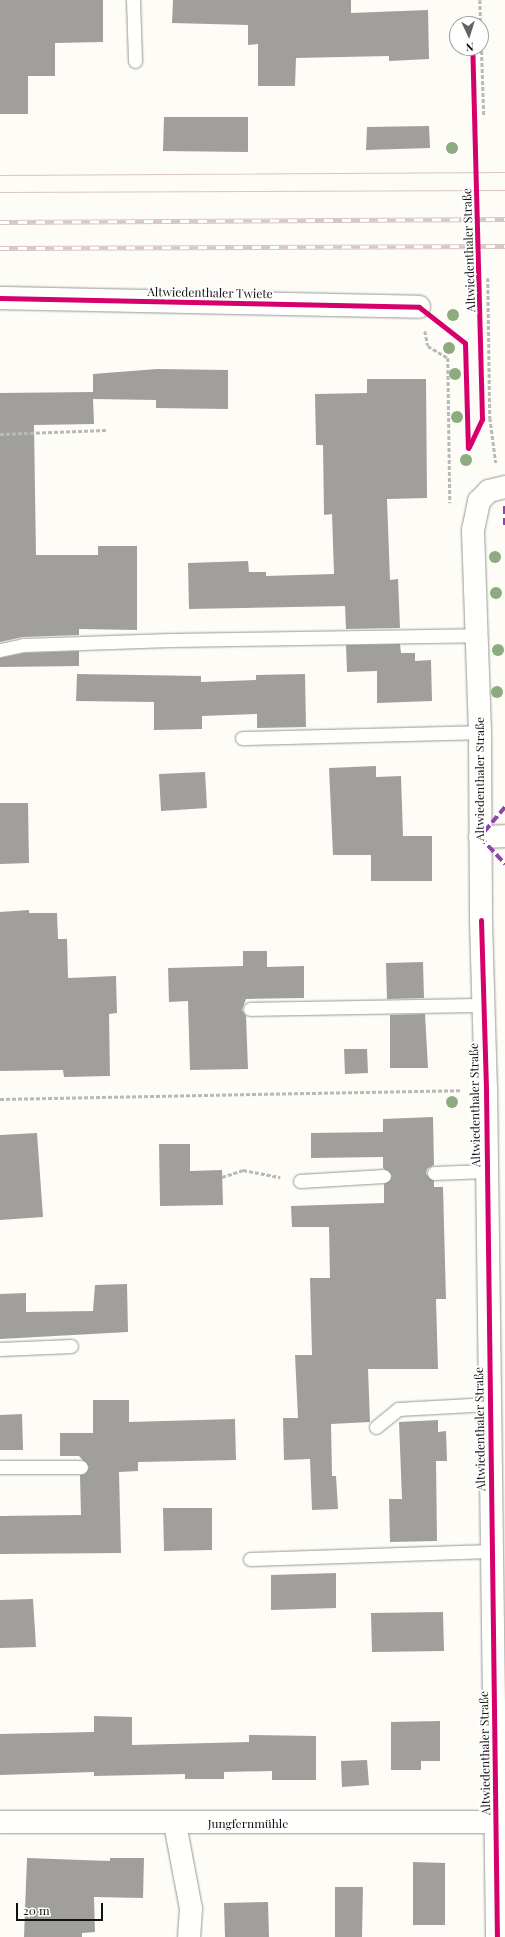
<!DOCTYPE html>
<meta charset="utf-8">
<style>
body{margin:0}
#map{position:relative;width:505px;height:1937px;overflow:hidden;background:#fdfcf7;font-family:"Playfair Display",serif}
div>[style]{position:absolute}
.building>*{inset:0;background:#a19f9c}
.path>*{height:2.5px;margin-top:-1.25px;transform-origin:0;background:repeating-linear-gradient(90deg,#b9b9b8 0 4px,transparent 0 6px)}
.roads{filter:drop-shadow(0 0 1px #979795) drop-shadow(0 0 1px #979795)}
.lane>*{height:13px;margin:-6.5px;padding:0 6.5px;transform-origin:6.5px;border-radius:6.5px;background:#fffffe}
.street>*{height:22px;margin:-11px;padding:0 11px;transform-origin:11px;border-radius:11px;background:#fffffe}
.tram>*{height:1px;margin:-0.5px;padding:0 0.5px;transform-origin:0.5px;border-radius:0.5px;background:#d9c6c7}
.rail>*{height:4.5px;margin-top:-2.25px;transform-origin:0;background:repeating-linear-gradient(90deg,#fff 0 9px,#d9c6c7 0 18px);box-sizing:border-box;border-block:1px solid #d9c6c7}
.quiet>*{height:4px;margin-top:-2px;transform-origin:0;background:repeating-linear-gradient(90deg,#8e44ad 0 8px,transparent 0 12px)}
.cycleway>*{height:5px;margin:-2.5px;padding:0 2.5px;transform-origin:2.5px;border-radius:2.5px;background:#d6006c}
.trees>*{width:12px;height:12px;margin:-6px;border-radius:50%;background:#8cac80}
span{translate:-50% -50%;white-space:nowrap;text-align:center;line-height:1.15;-webkit-text-stroke:4px #fff;paint-order:stroke}
.street-label{font-size:12px;color:#111}
.north{position:absolute;left:449px;top:16px;width:40px;height:40px;box-sizing:border-box;background:#fff;border:1px solid #a0a0a0;border-radius:50%;rotate:176deg;font-size:11px;font-weight:700;line-height:16px;text-align:center;color:#111}
.north::after{content:'';display:block;margin:auto;width:14px;height:18px;background:#646362;clip-path:polygon(50% 0,100% 100%,50% 72%,0 100%)}
.scale{position:absolute;left:16px;top:1903px;width:87px;height:18px;box-sizing:border-box;border:2px solid #111;border-top:0;padding-left:5px;font-size:12px;line-height:14px;white-space:nowrap;color:#111;-webkit-text-stroke:3px #fff;paint-order:stroke}
</style>
<div id="map">
<div class="building">
<div style="clip-path:polygon(0 0,103px 0,103px 42px,55px 43px,55px 76px,28px 76px,28px 114px,0 114px)"></div>
<div style="clip-path:polygon(173px 0,351px 0,351px 13px,428px 10px,429px 59px,389px 61px,389px 56px,296px 58px,295px 86px,258px 86px,258px 44px,248px 45px,248px 25px,172px 23px)"></div>
<div style="clip-path:polygon(164px 117px,248px 117px,248px 152px,163px 151px)"></div>
<div style="clip-path:polygon(429px 126px,430px 148px,366px 150px,367px 127px)"></div>
<div style="clip-path:polygon(157px 369px,228px 370px,228px 409px,156px 408px,156px 400px,93px 399px,94px 424px,34px 425px,36px 555px,98px 555px,98px 546px,137px 546px,137px 630px,79px 629px,79px 635px,23px 637px,0 642px,0 393px,93px 392px,93px 394px,93px 374px)"></div>
<div style="clip-path:polygon(367px 379px,426px 379px,427px 498px,387px 499px,390px 580px,398px 579px,400px 628px,346px 629px,345px 606px,189px 609px,188px 563px,248px 561px,249px 572px,266px 572px,266px 576px,334px 574px,332px 514px,324px 515px,323px 445px,316px 445px,315px 394px,367px 393px)"></div>
<div style="clip-path:polygon(400px 644px,401px 653px,415px 653px,415px 661px,431px 660px,432px 701px,377px 703px,377px 671px,347px 672px,346px 645px)"></div>
<div style="clip-path:polygon(79px 651px,79px 666px,0 667px,0 658px,24px 653px)"></div>
<div style="clip-path:polygon(77px 674px,201px 676px,201px 682px,256px 680px,256px 675px,305px 674px,306px 727px,257px 728px,257px 714px,202px 716px,202px 729px,154px 730px,154px 702px,76px 701px)"></div>
<div style="clip-path:polygon(376px 766px,376px 777px,401px 776px,403px 836px,432px 836px,432px 881px,371px 881px,371px 855px,333px 855px,329px 768px)"></div>
<div style="clip-path:polygon(205px 772px,207px 808px,161px 811px,159px 774px)"></div>
<div style="clip-path:polygon(0 803px,28px 803px,29px 863px,0 864px)"></div>
<div style="clip-path:polygon(29px 910px,29px 913px,57px 913px,58px 939px,67px 939px,68px 978px,116px 976px,117px 1013px,109px 1014px,110px 1076px,64px 1077px,63px 1070px,0 1071px,0 912px)"></div>
<div style="clip-path:polygon(243px 951px,267px 951px,267px 967px,304px 966px,304px 998px,246px 999px,242px 1010px,246px 1016px,248px 1069px,190px 1070px,188px 1001px,169px 1002px,168px 968px,243px 966px)"></div>
<div style="clip-path:polygon(423px 962px,424px 998px,387px 999px,386px 963px)"></div>
<div style="clip-path:polygon(425px 1014px,428px 1068px,390px 1068px,390px 1015px)"></div>
<div style="clip-path:polygon(344px 1049px,367px 1049px,368px 1073px,345px 1074px)"></div>
<div style="clip-path:polygon(433px 1117px,434px 1165px,427px 1169px,426px 1174px,434px 1181px,434px 1187px,443px 1187px,446px 1299px,436px 1299px,438px 1369px,368px 1369px,370px 1422px,331px 1424px,332px 1476px,336px 1476px,338px 1509px,312px 1510px,310px 1459px,284px 1460px,283px 1418px,298px 1418px,295px 1355px,312px 1355px,310px 1278px,330px 1278px,329px 1227px,292px 1227px,291px 1206px,384px 1203px,384px 1184px,392px 1176px,383px 1168px,383px 1157px,311px 1158px,311px 1133px,383px 1132px,383px 1119px)"></div>
<div style="clip-path:polygon(37px 1133px,43px 1217px,0 1220px,0 1135px)"></div>
<div style="clip-path:polygon(159px 1144px,190px 1144px,190px 1171px,222px 1170px,223px 1205px,160px 1206px)"></div>
<div style="clip-path:polygon(127px 1284px,128px 1332px,0 1339px,0 1294px,26px 1293px,26px 1312px,93px 1311px,95px 1285px)"></div>
<div style="clip-path:polygon(93px 1400px,129px 1400px,129px 1422px,235px 1419px,236px 1460px,138px 1462px,138px 1471px,119px 1472px,121px 1553px,0 1554px,0 1516px,81px 1515px,80px 1475px,85px 1474px,89px 1467px,79px 1456px,60px 1456px,60px 1433px,93px 1433px)"></div>
<div style="clip-path:polygon(22px 1414px,23px 1450px,0 1450px,0 1415px)"></div>
<div style="clip-path:polygon(438px 1420px,438px 1432px,446px 1431px,447px 1461px,436px 1461px,437px 1541px,390px 1542px,389px 1499px,402px 1499px,399px 1422px)"></div>
<div style="clip-path:polygon(163px 1508px,212px 1508px,212px 1550px,164px 1551px)"></div>
<div style="clip-path:polygon(336px 1573px,336px 1608px,271px 1610px,271px 1575px)"></div>
<div style="clip-path:polygon(33px 1599px,36px 1647px,0 1648px,0 1600px)"></div>
<div style="clip-path:polygon(443px 1612px,444px 1651px,372px 1652px,371px 1613px)"></div>
<div style="clip-path:polygon(94px 1716px,132px 1717px,132px 1745px,249px 1742px,249px 1735px,316px 1736px,316px 1780px,272px 1780px,272px 1771px,224px 1772px,224px 1779px,185px 1779px,185px 1774px,94px 1776px,94px 1772px,0 1775px,0 1734px,94px 1732px)"></div>
<div style="clip-path:polygon(440px 1721px,440px 1761px,421px 1761px,421px 1770px,391px 1770px,391px 1722px)"></div>
<div style="clip-path:polygon(367px 1760px,369px 1785px,342px 1787px,341px 1761px)"></div>
<div style="clip-path:polygon(27px 1858px,110px 1861px,110px 1858px,144px 1858px,143px 1898px,94px 1897px,95px 1932px,82px 1933px,82px 1937px,24px 1937px)"></div>
<div style="clip-path:polygon(413px 1862px,445px 1863px,445px 1925px,413px 1925px)"></div>
<div style="clip-path:polygon(335px 1887px,363px 1887px,362px 1937px,335px 1937px)"></div>
<div style="clip-path:polygon(268px 1902px,269px 1937px,225px 1937px,224px 1903px)"></div>
</div>
<div class="path">
<div style="left:480px;top:0;width:24px;rotate:88deg"></div>
<div style="left:481px;top:27px;width:89px;rotate:88.1deg"></div>
<div style="left:488px;top:278px;width:140px;rotate:89.2deg"></div>
<div style="left:490px;top:418px;width:45px;rotate:82.4deg"></div>
<div style="left:425px;top:331px;width:15px;rotate:79deg"></div>
<div style="left:428px;top:346px;width:23px;rotate:31deg"></div>
<div style="left:448px;top:358px;width:145px;rotate:89.2deg"></div>
<div style="left:0;top:434px;width:106px;rotate:-2.2deg"></div>
<div style="left:0;top:1099px;width:460px;rotate:-1.1deg"></div>
<div style="left:222px;top:1177px;width:22px;rotate:-18deg"></div>
<div style="left:243px;top:1170px;width:38px;rotate:11deg"></div>
</div>
<div class="roads">
<div class="lane">
<div style="left:133px;top:0;width:61px;rotate:88.1deg"></div>
<div style="left:0;top:650px;width:24px;rotate:-12deg"></div>
<div style="left:23px;top:645px;width:148px;rotate:-1.9deg"></div>
<div style="left:171px;top:640px;width:305px;rotate:-0.9deg"></div>
<div style="left:242px;top:738px;width:238px;rotate:-1.4deg"></div>
<div style="left:250px;top:1009px;width:233px;rotate:-1deg"></div>
<div style="left:434px;top:1173px;width:52px;rotate:-2.2deg"></div>
<div style="left:300px;top:1181px;width:84px;rotate:-3.4deg"></div>
<div style="left:0;top:1349px;width:71px;rotate:-2.4deg"></div>
<div style="left:376px;top:1427px;width:28px;rotate:-39deg"></div>
<div style="left:398px;top:1409px;width:91px;rotate:-3.1deg"></div>
<div style="left:0;top:1467px;width:81px"></div>
<div style="left:250px;top:1559px;width:242px;rotate:-1.9deg"></div>
</div>
<div class="street">
<div style="left:0;top:298px;width:419px;rotate:1.2deg"></div>
<div style="left:480px;top:837px;width:25px;rotate:-2deg"></div>
<div style="left:0;top:1822px;width:496px"></div>
<div style="left:175px;top:1824px;width:86px;rotate:79.3deg"></div>
<div style="left:191px;top:1909px;width:28px;rotate:94deg"></div>
<div style="left:497px;top:1937px;width:847px;rotate:-90.74deg"></div>
<div style="left:486px;top:1090px;width:170px;rotate:-91.7deg"></div>
<div style="left:481px;top:920px;width:188px;rotate:-90.3deg"></div>
<div style="left:480px;top:732px;width:202px;rotate:-92deg"></div>
<div style="left:473px;top:530px;width:30px;rotate:-78deg"></div>
<div style="left:479px;top:501px;width:14px;rotate:-45deg"></div>
<div style="left:489px;top:491px;width:16px;rotate:-14deg"></div>
</div>
</div>
<div class="tram">
<div style="left:0;top:175px;width:505px;rotate:-0.34deg"></div>
<div style="left:0;top:192px;width:505px;rotate:-0.23deg"></div>
</div>
<div class="rail">
<div style="left:0;top:222px;width:505px;rotate:-0.34deg"></div>
<div style="left:0;top:248px;width:505px;rotate:-0.23deg"></div>
</div>
<div class="quiet">
<div style="left:505px;top:506px;width:19px;rotate:90deg"></div>
<div style="left:505px;top:807px;width:39px;rotate:130deg"></div>
<div style="left:480px;top:837px;width:37px;rotate:47deg"></div>
</div>
<div class="cycleway">
<div style="left:0;top:298px;width:419px;rotate:1.2deg"></div>
<div style="left:419px;top:307px;width:58px;rotate:38deg"></div>
<div style="left:465px;top:343px;width:105px;rotate:88.4deg"></div>
<div style="left:469px;top:447px;width:31px;rotate:-65deg"></div>
<div style="left:482px;top:419px;width:371px;rotate:-91.5deg"></div>
<div style="left:481px;top:920px;width:170px;rotate:88.3deg"></div>
<div style="left:486px;top:1090px;width:847px;rotate:89.26deg"></div>
</div>
<div class="trees">
<div style="left:452px;top:148px"></div>
<div style="left:453px;top:315px"></div>
<div style="left:449px;top:348px"></div>
<div style="left:455px;top:374px"></div>
<div style="left:457px;top:417px"></div>
<div style="left:466px;top:460px"></div>
<div style="left:495px;top:557px"></div>
<div style="left:496px;top:593px"></div>
<div style="left:498px;top:650px"></div>
<div style="left:497px;top:692px"></div>
<div style="left:452px;top:1102px"></div>
</div>
<div class="street-label">
<span style="left:469px;top:250px;rotate:-92deg">Altwiedenthaler Straße</span>
<span style="left:210px;top:293px;rotate:1deg">Altwiedenthaler Twiete</span>
<span style="left:480px;top:779px;rotate:-90deg">Altwiedenthaler Straße</span>
<span style="left:475px;top:1105px;rotate:-91deg">Altwiedenthaler Straße</span>
<span style="left:480px;top:1429px;rotate:-91deg">Altwiedenthaler Straße</span>
<span style="left:485px;top:1753px;rotate:-91deg">Altwiedenthaler Straße</span>
<span style="left:248px;top:1824px">Jungfernmühle</span>
</div>
<div class="north">N</div>
<div class="scale">20 m</div>
</div>
